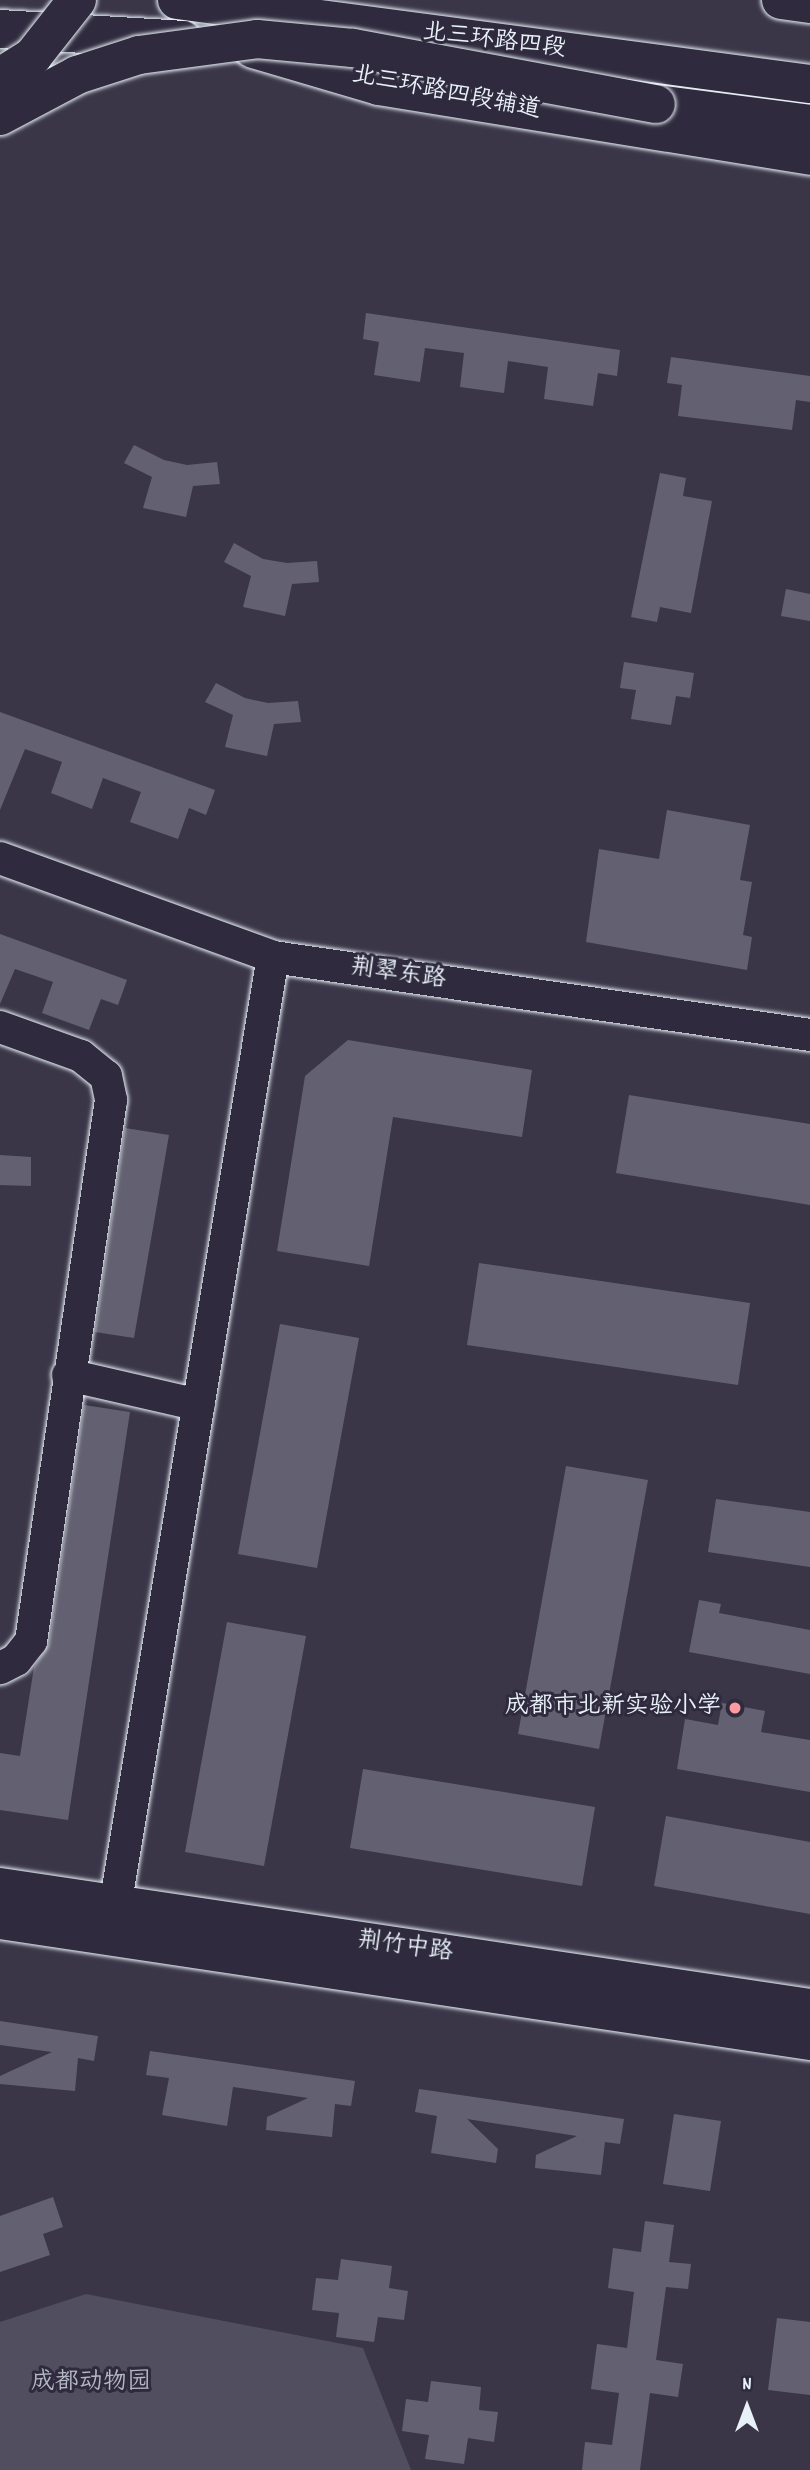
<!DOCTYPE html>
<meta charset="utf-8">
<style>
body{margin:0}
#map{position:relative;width:810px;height:2470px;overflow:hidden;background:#3a3648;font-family:Dekko,"LXGW WenKai TC",sans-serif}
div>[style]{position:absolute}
.green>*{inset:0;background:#504e5f}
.building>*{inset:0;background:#636171}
.roads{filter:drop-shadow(0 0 2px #e8f1f8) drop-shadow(0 0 2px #e8f1f8)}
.minor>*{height:32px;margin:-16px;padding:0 16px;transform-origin:16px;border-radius:16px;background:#2f2a3d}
.major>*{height:38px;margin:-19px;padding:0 19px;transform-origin:19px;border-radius:19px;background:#2f2a3d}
.highway>*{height:38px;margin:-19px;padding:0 19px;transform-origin:19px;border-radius:19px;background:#2f2a3d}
.bridges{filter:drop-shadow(0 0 2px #e8f1f8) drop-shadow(0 0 2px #e8f1f8)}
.highway-bridge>*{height:38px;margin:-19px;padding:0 19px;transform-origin:19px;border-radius:19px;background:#2f2a3d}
.dots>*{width:19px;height:19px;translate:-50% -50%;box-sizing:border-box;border:4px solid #2f2a3d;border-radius:50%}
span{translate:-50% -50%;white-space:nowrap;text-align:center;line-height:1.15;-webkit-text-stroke:6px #2f2a3d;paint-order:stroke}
.street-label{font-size:24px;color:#e8f1f8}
.poi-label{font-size:24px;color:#e8f1f8}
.right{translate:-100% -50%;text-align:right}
.park-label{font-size:24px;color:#b3b8c2}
.north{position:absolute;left:712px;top:2372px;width:70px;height:70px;-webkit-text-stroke:5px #2f2a3d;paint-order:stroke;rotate:0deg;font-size:19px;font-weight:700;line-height:28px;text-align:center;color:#e8f1f8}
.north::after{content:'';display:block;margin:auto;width:24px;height:32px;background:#e8f1f8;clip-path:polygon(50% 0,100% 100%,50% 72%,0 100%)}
</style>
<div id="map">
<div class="green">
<div style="clip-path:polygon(86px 2294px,363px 2348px,411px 2470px,0 2470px,0 2322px)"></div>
</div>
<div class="building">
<div style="clip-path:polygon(366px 313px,620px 350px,617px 376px,598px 373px,593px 406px,544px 399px,548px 367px,508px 361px,504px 393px,460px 387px,464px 353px,425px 348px,420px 382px,374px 375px,379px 342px,363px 339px)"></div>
<div style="clip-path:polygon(671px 357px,810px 376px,810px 402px,796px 400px,792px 430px,678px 416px,682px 385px,667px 383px)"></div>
<div style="clip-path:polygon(134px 445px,164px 460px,187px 465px,217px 462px,220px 484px,193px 486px,186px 517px,143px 508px,152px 477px,124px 463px)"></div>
<div style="clip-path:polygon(660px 473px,686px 478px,683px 496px,712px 501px,691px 613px,660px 607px,657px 622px,631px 617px)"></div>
<div style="clip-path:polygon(234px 543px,263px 559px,287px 563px,317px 561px,319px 582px,292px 584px,285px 616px,243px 607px,251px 576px,224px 562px)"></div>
<div style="clip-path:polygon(786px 589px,810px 594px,810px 621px,781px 616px)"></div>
<div style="clip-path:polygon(624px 662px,694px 673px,690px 698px,676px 696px,671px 725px,631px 719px,636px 690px,620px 688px)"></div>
<div style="clip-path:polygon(216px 683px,245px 698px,268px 703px,298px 701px,301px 722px,274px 724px,267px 756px,225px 747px,233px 715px,205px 702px)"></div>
<div style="clip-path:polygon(0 712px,215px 790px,206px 815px,189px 808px,178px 839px,130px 822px,141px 792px,103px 778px,92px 809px,51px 793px,62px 762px,25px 749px,0 810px)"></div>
<div style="clip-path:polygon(667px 810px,750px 825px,740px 880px,752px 882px,743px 935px,752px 937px,747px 970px,586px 942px,599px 849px,659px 859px)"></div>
<div style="clip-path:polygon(0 934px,127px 980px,118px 1005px,101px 999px,89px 1030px,42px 1013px,53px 982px,15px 969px,0 1004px)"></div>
<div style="clip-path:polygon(348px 1040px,532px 1070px,522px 1137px,393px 1117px,369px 1266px,277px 1251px,305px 1076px)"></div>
<div style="clip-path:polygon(629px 1095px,810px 1124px,810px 1205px,616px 1173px)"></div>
<div style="clip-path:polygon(125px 1128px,169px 1135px,134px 1338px,95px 1332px)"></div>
<div style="clip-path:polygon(0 1155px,31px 1157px,31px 1186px,0 1185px)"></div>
<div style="clip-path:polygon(479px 1263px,750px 1303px,738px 1385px,467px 1345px)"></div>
<div style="clip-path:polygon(280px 1324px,359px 1338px,317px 1568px,238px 1554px)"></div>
<div style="clip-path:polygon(84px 1405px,130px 1412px,68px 1820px,0 1810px,0 1753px,20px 1756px,34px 1667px,49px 1644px)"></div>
<div style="clip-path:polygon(566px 1466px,648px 1480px,599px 1749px,518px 1734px)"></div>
<div style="clip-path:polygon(716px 1499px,810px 1512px,810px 1567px,708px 1552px)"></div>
<div style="clip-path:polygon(699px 1600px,721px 1604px,719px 1613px,810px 1630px,810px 1674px,689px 1652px)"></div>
<div style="clip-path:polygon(227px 1622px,306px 1636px,264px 1866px,185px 1852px)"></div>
<div style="clip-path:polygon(722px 1703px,765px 1711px,761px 1732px,810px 1740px,810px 1792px,677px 1769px,685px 1719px,718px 1725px)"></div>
<div style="clip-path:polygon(363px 1769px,595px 1807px,582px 1886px,350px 1848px)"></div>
<div style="clip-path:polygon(666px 1816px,810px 1842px,810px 1914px,654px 1886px)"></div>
<div style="clip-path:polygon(0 2021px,98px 2036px,94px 2061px,78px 2058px,75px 2091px,0 2084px,0 2076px,52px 2052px,0 2045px)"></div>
<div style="clip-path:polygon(150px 2051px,355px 2081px,351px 2106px,335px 2104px,332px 2137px,266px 2130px,267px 2117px,308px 2098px,233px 2087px,227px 2126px,162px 2115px,169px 2078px,146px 2075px)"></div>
<div style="clip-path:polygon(419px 2089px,624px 2119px,620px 2144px,605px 2142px,601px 2175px,535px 2168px,536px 2155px,577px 2136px,467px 2119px,498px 2149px,496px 2163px,431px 2153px,437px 2116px,415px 2112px)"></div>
<div style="clip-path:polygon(674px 2114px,721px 2121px,710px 2191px,663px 2184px)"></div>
<div style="clip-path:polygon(53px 2197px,63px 2227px,43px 2234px,50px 2255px,0 2272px,0 2216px)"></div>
<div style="clip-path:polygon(645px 2221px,674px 2225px,669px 2262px,691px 2264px,688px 2289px,666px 2287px,656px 2360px,683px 2364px,678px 2397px,650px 2393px,640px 2470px,582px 2470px,585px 2442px,612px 2445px,619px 2393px,591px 2389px,597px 2344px,627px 2348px,634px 2292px,608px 2288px,613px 2248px,641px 2252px)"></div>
<div style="clip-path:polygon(341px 2259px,392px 2266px,389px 2288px,408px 2291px,404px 2320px,378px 2317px,374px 2342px,336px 2337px,339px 2313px,312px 2310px,316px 2278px,338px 2280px)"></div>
<div style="clip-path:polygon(777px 2318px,810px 2322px,810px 2395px,768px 2390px)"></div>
<div style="clip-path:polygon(431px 2381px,481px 2387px,479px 2410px,498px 2412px,494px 2442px,468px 2438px,464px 2464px,425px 2459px,429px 2435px,402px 2431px,406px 2399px,428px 2402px)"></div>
</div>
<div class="roads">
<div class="minor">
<div style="left:0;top:858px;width:290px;rotate:19.9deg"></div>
<div style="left:273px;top:957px;width:543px;rotate:8.26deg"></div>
<div style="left:0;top:1027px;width:86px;rotate:19.7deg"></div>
<div style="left:81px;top:1056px;width:32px;rotate:39deg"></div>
<div style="left:106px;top:1076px;width:25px;rotate:78deg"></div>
<div style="left:111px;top:1100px;width:547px;rotate:98.41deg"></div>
<div style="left:31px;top:1641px;width:24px;rotate:128deg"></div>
<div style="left:16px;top:1660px;width:18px;rotate:153deg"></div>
<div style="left:68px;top:1375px;width:134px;rotate:12.9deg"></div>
<div style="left:112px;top:1925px;width:981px;rotate:-80.56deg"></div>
</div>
<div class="major">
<div style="left:0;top:29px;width:183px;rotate:3.4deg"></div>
<div style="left:253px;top:49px;width:131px;rotate:16.4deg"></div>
<div style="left:379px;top:86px;width:437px;rotate:9.2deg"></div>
<div style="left:0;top:1887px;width:819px;rotate:8.5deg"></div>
<div style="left:0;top:1920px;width:819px;rotate:8.5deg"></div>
</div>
<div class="highway">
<div style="left:177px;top:0;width:639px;rotate:7.56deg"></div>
<div style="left:781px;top:0;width:29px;rotate:8deg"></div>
<div style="left:656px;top:104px;width:155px;rotate:7.4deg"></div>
</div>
</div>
<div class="bridges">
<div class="highway-bridge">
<div style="left:0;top:77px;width:39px;rotate:-32deg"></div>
<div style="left:33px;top:56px;width:71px;rotate:-51.8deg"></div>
<div style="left:0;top:116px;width:87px;rotate:-28deg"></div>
<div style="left:77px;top:75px;width:65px;rotate:-17.9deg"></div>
<div style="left:139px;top:55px;width:119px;rotate:-7.7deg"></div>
<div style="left:257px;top:39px;width:96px;rotate:5.4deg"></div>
<div style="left:353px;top:48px;width:308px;rotate:10.5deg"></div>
</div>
</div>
<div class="dots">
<div style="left:735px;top:1708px;background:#ff9aa2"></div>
</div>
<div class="street-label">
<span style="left:494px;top:42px;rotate:7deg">北三环路四段</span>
<span style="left:446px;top:94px;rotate:11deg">北三环路四段辅道</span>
<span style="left:398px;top:975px;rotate:8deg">荆翠东路</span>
<span style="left:405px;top:1948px;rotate:8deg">荆竹中路</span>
</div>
<div class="poi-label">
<span class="right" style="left:721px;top:1708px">成都市北新实验小学</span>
</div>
<div class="park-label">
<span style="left:91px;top:2384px">成都动物园</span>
</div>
<div class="north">N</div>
</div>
